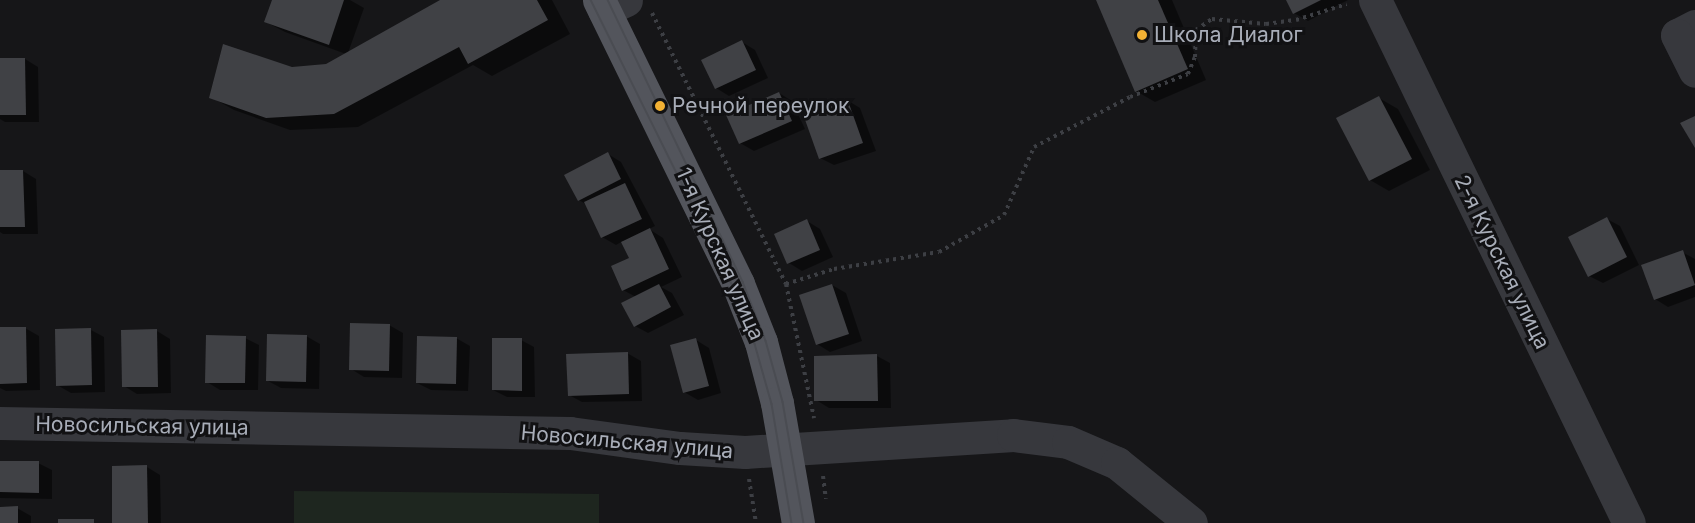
<!DOCTYPE html>
<meta charset="utf-8">
<style>
body{margin:0}
#map{position:relative;width:1695px;height:523px;overflow:hidden;background:#161618;font-family:Inter,sans-serif}
div>[style]{position:absolute}
.green>*{inset:0;background:#1e261f}
.shadow>*{inset:0;background:#0007}
.building>*{inset:0;background:#404145}
.path>*{height:4px;margin-top:-2px;transform-origin:0;background:repeating-linear-gradient(90deg,#3d3f44 0 3px,transparent 0 7.5px)}
.minor>*{height:33px;margin:-16.5px;padding:0 16.5px;transform-origin:16.5px;border-radius:16.5px;background:#37383d}
.major>*{height:33px;margin:-16.5px;padding:0 16.5px;transform-origin:16.5px;border-radius:16.5px;background:#53555c}
.tram>*{height:1.5px;margin:-0.75px;padding:0 0.75px;transform-origin:0.75px;border-radius:0.75px;background:#4a4c52}
.dots>*{width:16px;height:16px;translate:-50% -50%;box-sizing:border-box;border:3px solid #111113;border-radius:50%}
span{translate:-50% -50%;white-space:nowrap;text-align:center;line-height:1.15;-webkit-text-stroke:6px #111113;paint-order:stroke}
.poi-label{font-size:21px;color:#a8adb8}
.left{translate:0 -50%;text-align:left}
.street-label{font-size:21px;color:#a8adb8}
</style>
<div id="map">
<div class="green">
<div style="clip-path:polygon(294px 491px,599px 494px,599px 523px,294px 523px)"></div>
</div>
<div class="shadow">
<div style="clip-path:polygon(273px 0,350px 0,364px 8px,348px 53px,443px 0,552px 0,570px 34px,492px 76px,473px 65px,358px 127px,290px 130px,234px 110px,211px 97px,292px 69px,326px 65px,346px 54px,285px 32px,266px 22px)"></div>
<div style="clip-path:polygon(1098px 0,1172px 0,1206px 80px,1155px 102px,1136px 91px)"></div>
<div style="clip-path:polygon(1288px 0,1348px 0,1308px 21px,1294px 13px)"></div>
<div style="clip-path:polygon(742px 42px,755px 50px,768px 78px,729px 96px,716px 88px)"></div>
<div style="clip-path:polygon(25px 59px,38px 67px,39px 122px,5px 122px,0 119px,0 60px)"></div>
<div style="clip-path:polygon(779px 93px,792px 101px,805px 129px,754px 151px,740px 143px,728px 116px)"></div>
<div style="clip-path:polygon(1379px 98px,1398px 109px,1430px 170px,1389px 191px,1370px 180px)"></div>
<div style="clip-path:polygon(847px 100px,860px 108px,876px 151px,834px 165px,820px 158px)"></div>
<div style="clip-path:polygon(608px 154px,621px 162px,655px 226px,649px 229px,663px 238px,682px 277px,661px 287px,672px 293px,684px 315px,648px 333px,635px 326px,636px 297px,623px 290px,631px 258px,623px 241px,616px 245px,602px 237px,587px 205px,579px 200px)"></div>
<div style="clip-path:polygon(23px 171px,36px 179px,38px 234px,3px 234px,0 232px,0 172px)"></div>
<div style="clip-path:polygon(1607px 219px,1620px 226px,1639px 265px,1603px 283px,1589px 276px)"></div>
<div style="clip-path:polygon(807px 221px,820px 229px,833px 257px,802px 271px,789px 263px)"></div>
<div style="clip-path:polygon(1682px 252px,1695px 259px,1695px 297px,1668px 307px,1655px 299px)"></div>
<div style="clip-path:polygon(832px 285px,846px 293px,862px 341px,830px 352px,817px 344px)"></div>
<div style="clip-path:polygon(389px 325px,403px 333px,402px 378px,364px 377px,351px 369px)"></div>
<div style="clip-path:polygon(25px 328px,39px 336px,40px 390px,6px 391px,0 388px,0 329px)"></div>
<div style="clip-path:polygon(91px 330px,104px 337px,105px 392px,71px 393px,57px 385px)"></div>
<div style="clip-path:polygon(157px 331px,170px 339px,171px 393px,137px 394px,124px 386px)"></div>
<div style="clip-path:polygon(306px 336px,320px 344px,319px 389px,281px 388px,268px 381px)"></div>
<div style="clip-path:polygon(245px 338px,259px 345px,258px 390px,220px 390px,207px 382px)"></div>
<div style="clip-path:polygon(456px 338px,470px 346px,468px 391px,431px 390px,417px 383px)"></div>
<div style="clip-path:polygon(521px 340px,534px 347px,535px 397px,507px 397px,493px 390px)"></div>
<div style="clip-path:polygon(696px 340px,709px 348px,721px 393px,698px 400px,684px 392px)"></div>
<div style="clip-path:polygon(627px 353px,641px 361px,642px 401px,582px 402px,569px 395px)"></div>
<div style="clip-path:polygon(877px 356px,890px 363px,891px 408px,829px 408px,816px 400px)"></div>
<div style="clip-path:polygon(0 463px,38px 463px,52px 470px,52px 499px,0 498px)"></div>
<div style="clip-path:polygon(147px 467px,160px 475px,161px 523px,115px 523px)"></div>
<div style="clip-path:polygon(0 508px,17px 508px,31px 516px,31px 523px,0 523px)"></div>
</div>
<div class="building">
<div style="clip-path:polygon(272px 0,344px 0,329px 45px,264px 22px)"></div>
<div style="clip-path:polygon(440px 0,537px 0,548px 20px,468px 64px,459px 47px,334px 114px,266px 118px,209px 98px,223px 44px,292px 67px,326px 64px)"></div>
<div style="clip-path:polygon(1096px 0,1158px 0,1188px 69px,1135px 92px)"></div>
<div style="clip-path:polygon(1286px 0,1321px 0,1293px 14px)"></div>
<div style="clip-path:polygon(742px 40px,756px 70px,715px 89px,701px 60px)"></div>
<div style="clip-path:polygon(0 58px,25px 58px,26px 115px,0 115px)"></div>
<div style="clip-path:polygon(779px 92px,792px 121px,739px 144px,726px 115px)"></div>
<div style="clip-path:polygon(1379px 96px,1412px 159px,1369px 181px,1336px 118px)"></div>
<div style="clip-path:polygon(847px 98px,863px 143px,819px 159px,803px 114px)"></div>
<div style="clip-path:polygon(1695px 116px,1695px 148px,1680px 123px)"></div>
<div style="clip-path:polygon(608px 152px,621px 179px,578px 201px,564px 175px)"></div>
<div style="clip-path:polygon(0 170px,23px 170px,25px 227px,0 227px)"></div>
<div style="clip-path:polygon(625px 183px,642px 219px,601px 238px,584px 202px)"></div>
<div style="clip-path:polygon(1607px 217px,1627px 257px,1588px 277px,1568px 237px)"></div>
<div style="clip-path:polygon(807px 219px,820px 250px,787px 264px,774px 234px)"></div>
<div style="clip-path:polygon(650px 228px,669px 269px,622px 291px,611px 266px,629px 258px,621px 242px)"></div>
<div style="clip-path:polygon(1683px 250px,1695px 285px,1654px 300px,1641px 265px)"></div>
<div style="clip-path:polygon(659px 284px,671px 307px,634px 327px,621px 303px)"></div>
<div style="clip-path:polygon(832px 284px,849px 334px,816px 345px,799px 295px)"></div>
<div style="clip-path:polygon(350px 323px,390px 324px,389px 371px,349px 370px)"></div>
<div style="clip-path:polygon(0 327px,26px 327px,27px 383px,0 384px)"></div>
<div style="clip-path:polygon(91px 328px,92px 385px,56px 386px,55px 329px)"></div>
<div style="clip-path:polygon(157px 329px,158px 387px,122px 387px,121px 330px)"></div>
<div style="clip-path:polygon(267px 334px,307px 335px,306px 382px,266px 381px)"></div>
<div style="clip-path:polygon(206px 335px,246px 336px,245px 383px,205px 383px)"></div>
<div style="clip-path:polygon(417px 336px,457px 337px,456px 384px,416px 383px)"></div>
<div style="clip-path:polygon(492px 338px,522px 338px,522px 391px,492px 390px)"></div>
<div style="clip-path:polygon(696px 338px,709px 386px,683px 393px,670px 345px)"></div>
<div style="clip-path:polygon(628px 352px,629px 394px,568px 396px,566px 354px)"></div>
<div style="clip-path:polygon(877px 354px,878px 401px,814px 401px,814px 356px)"></div>
<div style="clip-path:polygon(0 461px,39px 461px,39px 493px,0 492px)"></div>
<div style="clip-path:polygon(147px 465px,148px 523px,112px 523px,112px 466px)"></div>
<div style="clip-path:polygon(18px 506px,18px 523px,0 523px,0 507px)"></div>
<div style="clip-path:polygon(58px 519px,94px 519px,94px 523px,58px 523px)"></div>
</div>
<div class="path">
<div style="left:652px;top:13px;width:302px;rotate:63.7deg"></div>
<div style="left:786px;top:284px;width:137px;rotate:78.2deg"></div>
<div style="left:786px;top:284px;width:50px;rotate:-17.4deg"></div>
<div style="left:834px;top:269px;width:106px;rotate:-9.2deg"></div>
<div style="left:939px;top:252px;width:75px;rotate:-29.6deg"></div>
<div style="left:1004px;top:215px;width:74px;rotate:-66.2deg"></div>
<div style="left:1034px;top:147px;width:108px;rotate:-27.5deg"></div>
<div style="left:1130px;top:97px;width:62px;rotate:-21.6deg"></div>
<div style="left:1188px;top:74px;width:18px;rotate:-68deg"></div>
<div style="left:1195px;top:57px;width:27px;rotate:-88deg"></div>
<div style="left:1196px;top:30px;width:19px;rotate:-35deg"></div>
<div style="left:1212px;top:19px;width:54px;rotate:5.3deg"></div>
<div style="left:1266px;top:24px;width:30px;rotate:-8deg"></div>
<div style="left:1296px;top:20px;width:53px;rotate:-17.4deg"></div>
<div style="left:823px;top:476px;width:23px;rotate:83deg"></div>
<div style="left:749px;top:479px;width:45px;rotate:81deg"></div>
</div>
<div class="minor">
<div style="left:1375px;top:0;width:581px;rotate:64.1deg"></div>
<div style="left:604px;top:10px;width:24px;rotate:-24deg"></div>
<div style="left:1695px;top:26px;width:20px;rotate:153deg"></div>
<div style="left:1677px;top:35px;width:40px;rotate:63.4deg"></div>
<div style="left:0;top:423px;width:570px;rotate:1.01deg"></div>
<div style="left:570px;top:433px;width:111px;rotate:7.8deg"></div>
<div style="left:680px;top:448px;width:65px;rotate:3.5deg"></div>
<div style="left:745px;top:452px;width:269px;rotate:-3.6deg"></div>
<div style="left:1013px;top:435px;width:55px;rotate:7.3deg"></div>
<div style="left:1068px;top:442px;width:53px;rotate:23.2deg"></div>
<div style="left:1117px;top:463px;width:95px;rotate:39deg"></div>
</div>
<div class="major">
<div style="left:599px;top:0;width:316px;rotate:63.9deg"></div>
<div style="left:738px;top:284px;width:62px;rotate:68.4deg"></div>
<div style="left:761px;top:342px;width:63px;rotate:75.3deg"></div>
<div style="left:777px;top:403px;width:122px;rotate:80.1deg"></div>
</div>
<div class="tram">
<div style="left:591px;top:0;width:319px;rotate:63.6deg"></div>
<div style="left:733px;top:286px;width:62px;rotate:69.2deg"></div>
<div style="left:755px;top:344px;width:62px;rotate:74.2deg"></div>
<div style="left:772px;top:404px;width:121px;rotate:80.5deg"></div>
<div style="left:608px;top:0;width:313px;rotate:64.4deg"></div>
<div style="left:743px;top:282px;width:63px;rotate:68.7deg"></div>
<div style="left:766px;top:341px;width:63px;rotate:74.4deg"></div>
<div style="left:783px;top:402px;width:123px;rotate:80.2deg"></div>
</div>
<div class="dots">
<div style="left:1142px;top:35px;background:#f2b134"></div>
<div style="left:660px;top:106px;background:#f2b134"></div>
</div>
<div class="poi-label">
<span class="left" style="left:1154px;top:35px">Школа Диалог</span>
<span class="left" style="left:672px;top:106px">Речной переулок</span>
</div>
<div class="street-label">
<span style="left:720px;top:254px;rotate:66deg">1-я Курская улица</span>
<span style="left:1502px;top:262px;rotate:64deg">2-я Курская улица</span>
<span style="left:142px;top:426px;rotate:1deg">Новосильская улица</span>
<span style="left:627px;top:442px;rotate:5deg">Новосильская улица</span>
</div>
</div>
